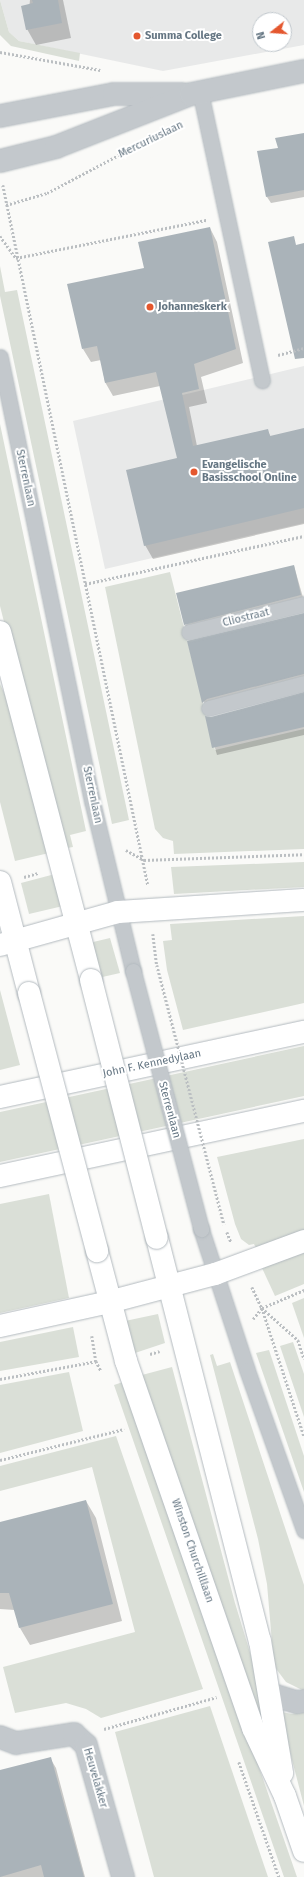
<!DOCTYPE html>
<style>
body{margin:0}
#map{position:relative;width:304px;height:1877px;overflow:hidden;background:#fafaf8;font-family:"Fira Sans",sans-serif}
div>[style]{position:absolute}
.built>*{inset:0;background:#e8e9e9}
.green>*{inset:0;background:#dadfd7}
.shadow>*{inset:0;background:#0003}
.building>*{inset:0;background:#aab3b9}
.path>*{height:2.5px;margin-top:-1.25px;transform-origin:0;background:repeating-linear-gradient(90deg,#bbbfc2 0 2px,transparent 0 4px)}
.roads{filter:drop-shadow(0 0 1px #b3babf) drop-shadow(0 0 1px #b3babf)}
.service>*{height:15px;margin:-7.5px;padding:0 7.5px;transform-origin:7.5px;border-radius:7.5px;background:#c3c8cc}
.minor>*{height:22px;margin:-11px;padding:0 11px;transform-origin:11px;border-radius:11px;background:#c3c8cc}
.tertiary>*{height:22px;margin:-11px;padding:0 11px;transform-origin:11px;border-radius:11px;background:#c3c8cc}
.secondary>*{height:22px;margin:-11px;padding:0 11px;transform-origin:11px;border-radius:11px;background:#fff}
.primary>*{height:22px;margin:-11px;padding:0 11px;transform-origin:11px;border-radius:11px;background:#fff}
.path-bridge>*{height:2.5px;margin-top:-1.25px;transform-origin:0;background:repeating-linear-gradient(90deg,#bbbfc2 0 2px,transparent 0 4px)}
.bridges{filter:drop-shadow(0 0 1px #b3babf) drop-shadow(0 0 1px #b3babf)}
.service-bridge>*{height:15px;margin:-7.5px;padding:0 7.5px;transform-origin:7.5px;border-radius:7.5px;background:#c3c8cc}
.secondary-bridge>*{height:22px;margin:-11px;padding:0 11px;transform-origin:11px;border-radius:11px;background:#fff}
.dots>*{width:11px;height:11px;translate:-50% -50%;box-sizing:border-box;border:2px solid #fff;border-radius:50%}
span{translate:-50% -50%;white-space:nowrap;text-align:center;line-height:1.15;-webkit-text-stroke:4px #fff;paint-order:stroke}
.poi-label{font-size:11px;color:#657683;font-weight:700}
.left{translate:0 -50%;text-align:left}
.street-label{font-size:11px;color:#657683}
.north{position:absolute;left:252px;top:12px;width:40px;height:40px;box-sizing:border-box;background:#fff;border:1px solid #c1c8cd;border-radius:50%;rotate:253deg;font-size:11px;font-weight:700;line-height:16px;text-align:center;color:#657683}
.north::after{content:'';display:block;margin:auto;width:14px;height:18px;background:#e4572e;clip-path:polygon(50% 0,100% 100%,50% 72%,0 100%)}
</style>
<div id="map">
<div class="built">
<div style="clip-path:polygon(evenodd,0 0,304px 0,304px 45px,163px 71px,19px 41px,9px 32px,0 0,260px 20px,284px 20px,284px 44px,260px 44px,260px 20px)"></div>
<div style="clip-path:polygon(304px 366px,304px 523px,105px 569px,73px 421px)"></div>
</div>
<div class="green">
<div style="clip-path:polygon(0 0,9px 32px,19px 41px,80px 53px,79px 61px,11px 46px,0 35px)"></div>
<div style="clip-path:polygon(0 266px,5px 292px,17px 290px,129px 820px,112px 824px,0 296px)"></div>
<div style="clip-path:polygon(0 424px,86px 831px,70px 835px,73px 847px,67px 848px,40px 765px,0 606px)"></div>
<div style="clip-path:polygon(170px 572px,215px 750px,304px 729px,304px 849px,174px 854px,173px 841px,163px 838px,155px 829px,105px 587px)"></div>
<div style="clip-path:polygon(0 684px,11px 707px,49px 853px,15px 861px,0 802px)"></div>
<div style="clip-path:polygon(304px 862px,304px 887px,174px 894px,171px 867px)"></div>
<div style="clip-path:polygon(55px 874px,63px 906px,29px 914px,21px 883px)"></div>
<div style="clip-path:polygon(304px 916px,304px 1003px,183px 1030px,167px 970px,163px 941px,172px 940px,170px 924px)"></div>
<div style="clip-path:polygon(110px 938px,120px 973px,98px 978px,89px 943px)"></div>
<div style="clip-path:polygon(0 990px,20px 1065px,0 1070px)"></div>
<div style="clip-path:polygon(304px 1046px,304px 1096px,0 1162px,0 1112px)"></div>
<div style="clip-path:polygon(304px 1139px,304px 1230px,256px 1248px,254px 1244px,249px 1245px,241px 1239px,235px 1224px,217px 1157px)"></div>
<div style="clip-path:polygon(49px 1194px,69px 1298px,0 1313px,0 1204px)"></div>
<div style="clip-path:polygon(304px 1252px,304px 1284px,275px 1296px,262px 1268px)"></div>
<div style="clip-path:polygon(304px 1298px,304px 1338px,292px 1303px)"></div>
<div style="clip-path:polygon(158px 1314px,165px 1343px,135px 1353px,125px 1321px)"></div>
<div style="clip-path:polygon(73px 1327px,79px 1357px,0 1371px,0 1342px)"></div>
<div style="clip-path:polygon(293px 1342px,304px 1374px,304px 1417px,280px 1346px)"></div>
<div style="clip-path:polygon(269px 1350px,304px 1456px,304px 1492px,256px 1353px)"></div>
<div style="clip-path:polygon(213px 1354px,217px 1366px,230px 1362px,304px 1585px,304px 1691px,286px 1682px,274px 1666px,267px 1584px,258px 1539px,210px 1355px)"></div>
<div style="clip-path:polygon(172px 1367px,235px 1603px,259px 1682px,268px 1720px,258px 1722px,142px 1375px)"></div>
<div style="clip-path:polygon(69px 1372px,83px 1431px,0 1453px,0 1385px)"></div>
<div style="clip-path:polygon(126px 1381px,254px 1753px,297px 1877px,284px 1877px,114px 1385px)"></div>
<div style="clip-path:polygon(116px 1436px,203px 1689px,101px 1718px,86px 1709px,66px 1703px,15px 1713px,3px 1667px,135px 1632px,92px 1467px,0 1491px,0 1466px)"></div>
<div style="clip-path:polygon(210px 1706px,268px 1877px,154px 1877px,115px 1732px)"></div>
<div style="clip-path:polygon(304px 1711px,304px 1806px,284px 1729px,282px 1712px,292px 1714px)"></div>
</div>
<div class="shadow">
<div style="clip-path:polygon(30px 0,63px 0,71px 38px,36px 45px,27px 29px)"></div>
<div style="clip-path:polygon(304px 134px,304px 197px,271px 203px,267px 197px,279px 148px)"></div>
<div style="clip-path:polygon(210px 228px,217px 242px,243px 363px,201px 377px,207px 403px,189px 407px,197px 446px,267px 430px,271px 437px,304px 429px,304px 524px,153px 559px,145px 545px,178px 458px,160px 386px,113px 396px,105px 382px,101px 360px,91px 362px,83px 349px,145px 268px)"></div>
<div style="clip-path:polygon(294px 566px,304px 601px,188px 631px,185px 625px)"></div>
<div style="clip-path:polygon(304px 614px,304px 681px,206px 709px,188px 641px)"></div>
<div style="clip-path:polygon(304px 693px,304px 735px,217px 755px,206px 717px,211px 718px)"></div>
<div style="clip-path:polygon(86px 1501px,96px 1518px,122px 1621px,30px 1645px,20px 1628px,15px 1610px,0 1609px,0 1523px)"></div>
<div style="clip-path:polygon(50px 1758px,56px 1768px,85px 1877px,0 1877px,0 1771px)"></div>
</div>
<div class="building">
<div style="clip-path:polygon(32px 0,58px 0,62px 23px,26px 30px,21px 6px,33px 3px)"></div>
<div style="clip-path:polygon(304px 133px,304px 190px,266px 197px,257px 151px,278px 148px,275px 138px)"></div>
<div style="clip-path:polygon(210px 227px,236px 349px,194px 364px,199px 389px,182px 393px,193px 446px,268px 429px,270px 436px,304px 428px,304px 508px,144px 546px,126px 470px,177px 458px,156px 372px,105px 383px,97px 346px,82px 349px,67px 284px,144px 268px,138px 242px)"></div>
<div style="clip-path:polygon(294px 236px,296px 245px,304px 243px,304px 358px,295px 359px,268px 242px)"></div>
<div style="clip-path:polygon(294px 565px,301px 595px,184px 625px,176px 593px)"></div>
<div style="clip-path:polygon(304px 613px,304px 674px,207px 699px,202px 703px,187px 641px)"></div>
<div style="clip-path:polygon(304px 692px,304px 727px,212px 748px,205px 716px,211px 717px)"></div>
<div style="clip-path:polygon(86px 1500px,113px 1604px,19px 1628px,9px 1593px,0 1593px,0 1522px)"></div>
<div style="clip-path:polygon(51px 1757px,84px 1877px,44px 1877px,41px 1865px,0 1877px,0 1770px)"></div>
</div>
<div class="path">
<div style="left:0;top:52px;width:102px;rotate:10.2deg"></div>
<div style="left:3px;top:185px;width:715px;rotate:78.3deg"></div>
<div style="left:6px;top:205px;width:43px;rotate:-16.3deg"></div>
<div style="left:47px;top:193px;width:115px;rotate:-27.9deg"></div>
<div style="left:0;top:236px;width:27px;rotate:54deg"></div>
<div style="left:16px;top:258px;width:195px;rotate:-11.3deg"></div>
<div style="left:278px;top:355px;width:27px;rotate:-15deg"></div>
<div style="left:85px;top:584px;width:224px;rotate:-12.4deg"></div>
<div style="left:126px;top:850px;width:21px;rotate:29deg"></div>
<div style="left:144px;top:860px;width:160px;rotate:-2.1deg"></div>
<div style="left:24px;top:877px;width:15px;rotate:-16deg"></div>
<div style="left:153px;top:934px;width:31px;rotate:83deg"></div>
<div style="left:227px;top:1232px;width:11px;rotate:68deg"></div>
<div style="left:252px;top:1287px;width:23px;rotate:65deg"></div>
<div style="left:262px;top:1308px;width:135px;rotate:71.8deg"></div>
<div style="left:262px;top:1308px;width:48px;rotate:41.6deg"></div>
<div style="left:298px;top:1340px;width:20px;rotate:72deg"></div>
<div style="left:253px;top:1319px;width:14px;rotate:-51deg"></div>
<div style="left:262px;top:1308px;width:46px;rotate:-23.2deg"></div>
<div style="left:92px;top:1336px;width:25px;rotate:81deg"></div>
<div style="left:96px;top:1361px;width:11px;rotate:63deg"></div>
<div style="left:150px;top:1354px;width:10px;rotate:-17deg"></div>
<div style="left:0;top:1379px;width:99px;rotate:-10.5deg"></div>
<div style="left:0;top:1460px;width:128px;rotate:-14deg"></div>
<div style="left:104px;top:1729px;width:117px;rotate:-15.8deg"></div>
<div style="left:239px;top:1762px;width:122px;rotate:70.8deg"></div>
</div>
<div class="roads">
<div class="service">
<div style="left:200px;top:91px;width:296px;rotate:77.9deg"></div>
<div style="left:0;top:357px;width:453px;rotate:78.3deg"></div>
<div style="left:92px;top:801px;width:175px;rotate:76.4deg"></div>
<div style="left:189px;top:632px;width:118px;rotate:-13.7deg"></div>
<div style="left:209px;top:708px;width:98px;rotate:-14.7deg"></div>
<div style="left:201px;top:1229px;width:148px;rotate:71.9deg"></div>
<div style="left:247px;top:1370px;width:170px;rotate:70.4deg"></div>
</div>
<div class="minor">
<div style="left:270px;top:1694px;width:28px;rotate:17deg"></div>
<div style="left:297px;top:1702px;width:7px;rotate:-8deg"></div>
<div style="left:0;top:1737px;width:17px;rotate:21deg"></div>
<div style="left:16px;top:1743px;width:59px;rotate:-8.8deg"></div>
<div style="left:74px;top:1734px;width:16px;rotate:43deg"></div>
<div style="left:86px;top:1745px;width:137px;rotate:74.3deg"></div>
</div>
<div class="tertiary">
<div style="left:0;top:116px;width:116px;rotate:-10.9deg"></div>
<div style="left:114px;top:94px;width:68px"></div>
<div style="left:0;top:161px;width:58px;rotate:-14deg"></div>
<div style="left:56px;top:147px;width:145px;rotate:-21.4deg"></div>
<div style="left:191px;top:94px;width:115px;rotate:-11.5deg"></div>
</div>
<div class="secondary">
<div style="left:0;top:632px;width:360px;rotate:75.3deg"></div>
<div style="left:0;top:882px;width:115px;rotate:75.4deg"></div>
<div style="left:157px;top:1238px;width:416px;rotate:75.7deg"></div>
<div style="left:260px;top:1641px;width:134px;rotate:80.5deg"></div>
<div style="left:97px;top:1251px;width:114px;rotate:75.2deg"></div>
<div style="left:126px;top:1361px;width:388px;rotate:70.9deg"></div>
<div style="left:253px;top:1728px;width:75px;rotate:64.8deg"></div>
<div style="left:285px;top:1796px;width:58px;rotate:70.9deg"></div>
</div>
<div class="primary">
<div style="left:0;top:945px;width:123px;rotate:-15.6deg"></div>
<div style="left:118px;top:912px;width:186px;rotate:-3.7deg"></div>
<div style="left:0;top:1097px;width:311px;rotate:-12.1deg"></div>
<div style="left:0;top:1176px;width:311px;rotate:-12.1deg"></div>
<div style="left:0;top:1326px;width:112px;rotate:-12.4deg"></div>
<div style="left:109px;top:1302px;width:110px;rotate:-14.8deg"></div>
<div style="left:215px;top:1274px;width:95px;rotate:-20.3deg"></div>
</div>
</div>
<div class="path-bridge">
<div style="left:157px;top:965px;width:268px;rotate:75.5deg"></div>
</div>
<div class="bridges">
<div class="service-bridge">
<div style="left:133px;top:971px;width:267px;rotate:75.2deg"></div>
</div>
<div class="secondary-bridge">
<div style="left:91px;top:980px;width:266px;rotate:75.7deg"></div>
<div style="left:29px;top:993px;width:267px;rotate:75.2deg"></div>
</div>
</div>
<div class="dots">
<div style="left:137px;top:36px;background:#e4572e"></div>
<div style="left:150px;top:307px;background:#e4572e"></div>
<div style="left:194px;top:472px;background:#e4572e"></div>
</div>
<div class="poi-label">
<span class="left" style="left:145px;top:36px">Summa College</span>
<span class="left" style="left:158px;top:307px">Johanneskerk</span>
<span class="left" style="left:202px;top:472px">Evangelische<br>Basisschool Online</span>
</div>
<div class="street-label">
<span style="left:151px;top:140px;rotate:-26deg">Mercuriuslaan</span>
<span style="left:25px;top:478px;rotate:78deg">Sterrenlaan</span>
<span style="left:246px;top:618px;rotate:-14deg">Cliostraat</span>
<span style="left:92px;top:795px;rotate:78deg">Sterrenlaan</span>
<span style="left:152px;top:1064px;rotate:-12deg">John F. Kennedylaan</span>
<span style="left:169px;top:1110px;rotate:75deg">Sterrenlaan</span>
<span style="left:192px;top:1551px;rotate:71deg">Winston Churchilllaan</span>
<span style="left:95px;top:1778px;rotate:74deg">Heuvelakker</span>
</div>
<div class="north">N</div>
</div>
